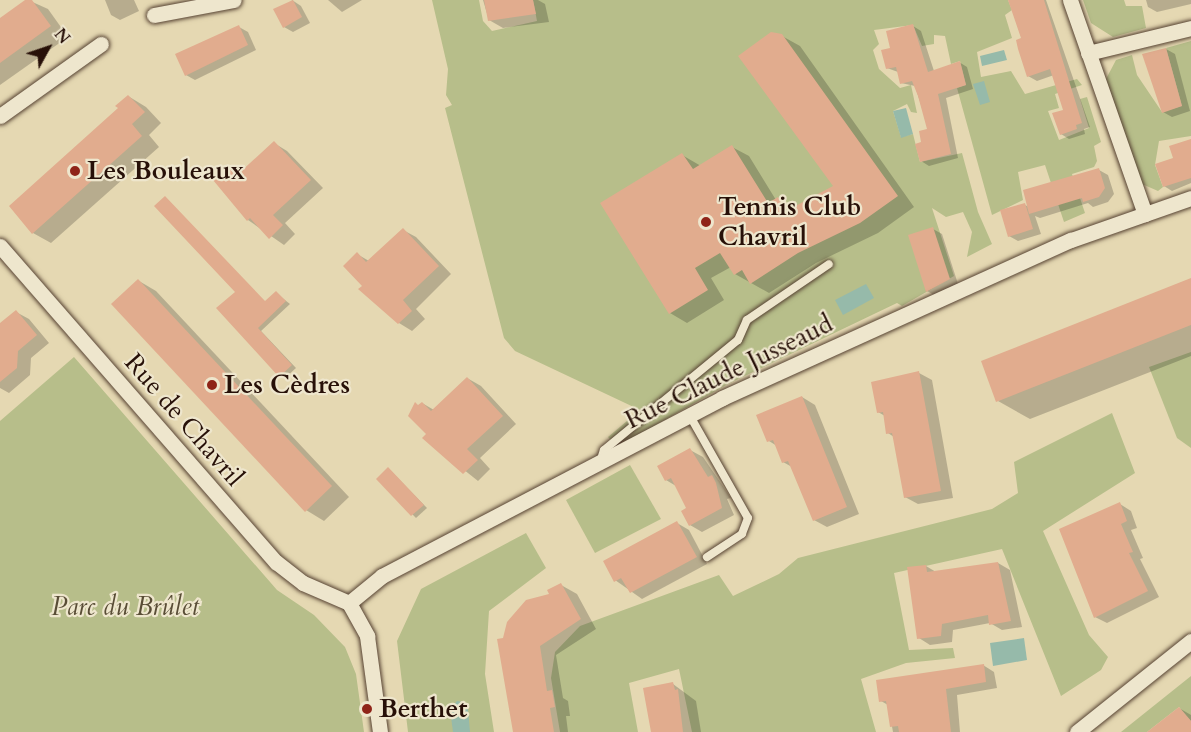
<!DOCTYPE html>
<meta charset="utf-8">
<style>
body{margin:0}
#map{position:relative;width:1191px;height:732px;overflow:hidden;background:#e5d8b2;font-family:Cardo,serif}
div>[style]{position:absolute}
.green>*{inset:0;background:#b7be8a}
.water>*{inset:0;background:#96baaa}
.shadow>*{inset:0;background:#0003}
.building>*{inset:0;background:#e1ac8e}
.roads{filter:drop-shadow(0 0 2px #564232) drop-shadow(0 0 2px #564232)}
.service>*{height:8px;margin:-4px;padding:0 4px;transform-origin:4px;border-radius:4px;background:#eee6cd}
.minor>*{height:15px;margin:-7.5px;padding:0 7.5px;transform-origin:7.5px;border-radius:7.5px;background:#eee6cd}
.dots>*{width:16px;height:16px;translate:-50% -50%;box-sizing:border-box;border:3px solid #eee6cd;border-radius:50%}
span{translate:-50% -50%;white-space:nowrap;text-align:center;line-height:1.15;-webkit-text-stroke:4.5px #eee6cd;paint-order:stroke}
.poi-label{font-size:26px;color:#271008;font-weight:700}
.left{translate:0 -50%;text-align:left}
.street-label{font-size:26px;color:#271008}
.park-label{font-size:26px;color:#594d36;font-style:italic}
.north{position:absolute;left:18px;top:18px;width:60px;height:60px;-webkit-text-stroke:4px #eee6cd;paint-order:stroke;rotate:50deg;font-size:16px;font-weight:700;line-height:24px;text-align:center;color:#271008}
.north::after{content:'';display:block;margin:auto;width:21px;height:27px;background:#271008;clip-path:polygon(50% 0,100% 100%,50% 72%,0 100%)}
</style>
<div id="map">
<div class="green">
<div style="clip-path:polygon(432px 0,479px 0,483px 21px,492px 31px,537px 21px,533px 0,1008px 0,1012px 10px,1005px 15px,1012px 38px,977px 52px,981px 77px,1011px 71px,1025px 94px,1077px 79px,1082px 85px,1055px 94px,1059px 108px,1048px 111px,1059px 140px,1089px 128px,1080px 99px,1087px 97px,1101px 142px,1094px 146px,1097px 161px,1094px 167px,1072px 174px,1085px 213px,1064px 222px,1045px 165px,1018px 172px,1023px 200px,992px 215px,957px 88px,966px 85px,960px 61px,951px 64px,945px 36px,934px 35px,934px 44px,922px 46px,913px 25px,874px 30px,879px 44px,873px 50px,879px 69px,900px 88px,911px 85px,917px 113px,911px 112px,907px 104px,893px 111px,901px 137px,913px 134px,920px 162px,962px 153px,978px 212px,992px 244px,967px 257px,972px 232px,963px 212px,946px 217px,932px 208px,954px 276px,902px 306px,897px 303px,728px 384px,617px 447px,608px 437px,640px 410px,515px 351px,504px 338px,445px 108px,452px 105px,446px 95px,448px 69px)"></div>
<div style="clip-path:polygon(1083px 0,1124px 0,1126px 6px,1142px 6px,1146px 28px,1113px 37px,1091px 23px)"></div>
<div style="clip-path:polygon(1191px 41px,1191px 136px,1159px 141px,1155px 165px,1163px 187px,1158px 191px,1142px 184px,1106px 79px,1116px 60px,1132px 55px,1137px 75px,1162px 112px,1182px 106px,1166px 48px)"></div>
<div style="clip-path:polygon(1191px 352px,1191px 448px,1177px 438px,1149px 367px)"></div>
<div style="clip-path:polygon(74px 357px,277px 590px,314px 615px,345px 647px,356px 674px,364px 732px,0 732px,0 421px)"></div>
<div style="clip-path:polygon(1112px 413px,1135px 473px,1043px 531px,1089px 635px,1108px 657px,1101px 670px,1061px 696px,1002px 549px,894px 573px,909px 650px,953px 648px,955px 658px,906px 663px,861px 679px,876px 732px,692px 732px,679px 669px,629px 683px,638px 732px,560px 732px,551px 678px,555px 652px,580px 626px,719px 575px,733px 596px,779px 574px,798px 558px,992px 509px,1018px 493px,1014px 462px)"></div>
<div style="clip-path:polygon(630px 465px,661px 519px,595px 553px,566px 500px)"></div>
<div style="clip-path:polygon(526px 533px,546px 568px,489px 611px,485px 674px,494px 732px,408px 732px,397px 641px,421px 589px)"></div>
<div style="clip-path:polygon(1191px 676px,1191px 721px,1179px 707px,1147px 732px,1121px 732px)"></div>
</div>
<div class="water">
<div style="clip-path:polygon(1004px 50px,1007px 60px,982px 66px,980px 56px)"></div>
<div style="clip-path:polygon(984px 81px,990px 102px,980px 105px,973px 84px)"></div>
<div style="clip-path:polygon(906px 108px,913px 134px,901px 138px,893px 111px)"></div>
<div style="clip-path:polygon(866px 284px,874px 298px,843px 315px,835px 300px)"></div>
<div style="clip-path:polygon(1024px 638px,1027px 660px,993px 666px,990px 643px)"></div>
<div style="clip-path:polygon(457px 701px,463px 702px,468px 710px,470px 732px,453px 732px,450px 709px)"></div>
</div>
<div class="shadow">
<div style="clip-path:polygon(28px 0,48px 9px,68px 37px,0 85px,0 20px)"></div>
<div style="clip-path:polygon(105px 0,134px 0,139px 11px,120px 20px,111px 15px)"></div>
<div style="clip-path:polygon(292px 0,301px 6px,310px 23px,293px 32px,284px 27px)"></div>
<div style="clip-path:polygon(328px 0,362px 0,342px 12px)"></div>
<div style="clip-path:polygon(483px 0,538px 0,545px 4px,549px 22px,503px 28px,489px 20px)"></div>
<div style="clip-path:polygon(1009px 0,1046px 0,1090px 127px,1084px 129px,1085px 134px,1069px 139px,1061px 134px,1064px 110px,1054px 75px,1037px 81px,1028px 76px,1022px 39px)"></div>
<div style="clip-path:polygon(1146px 0,1191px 0,1191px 4px,1157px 12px,1148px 7px)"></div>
<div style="clip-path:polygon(913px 26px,921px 31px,934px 71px,959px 62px,967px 67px,973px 89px,946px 98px,958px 158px,929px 166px,921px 161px,929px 130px,915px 86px,901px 83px,898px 72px,887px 68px,892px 49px)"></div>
<div style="clip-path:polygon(239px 27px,248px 32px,256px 50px,195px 80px,186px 75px)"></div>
<div style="clip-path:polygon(782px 36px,800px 46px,914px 207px,878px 233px,816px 263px,769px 293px,735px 274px,731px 267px,711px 278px,724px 300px,687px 323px,670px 313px,682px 155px,701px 166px,732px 147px,749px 156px,776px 200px,795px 208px,835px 187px)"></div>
<div style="clip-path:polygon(1166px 49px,1175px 54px,1190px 111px,1172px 117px,1163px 112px)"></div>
<div style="clip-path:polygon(128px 96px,146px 107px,161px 123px,149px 135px,159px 147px,51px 243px,33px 233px,13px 210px,120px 108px)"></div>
<div style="clip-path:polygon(1191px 140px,1191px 183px,1172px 191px,1164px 186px,1175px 159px)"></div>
<div style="clip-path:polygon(274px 143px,287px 151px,323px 188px,285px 223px,295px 234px,284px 245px,248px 220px,227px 168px,239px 175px)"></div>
<div style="clip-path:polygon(1099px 170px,1108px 175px,1114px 194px,1108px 202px,1093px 207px,1088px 203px,1040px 218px,1035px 216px,1041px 234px,1018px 241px,1009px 236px,1025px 205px,1029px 207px)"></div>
<div style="clip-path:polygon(933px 229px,942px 234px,958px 284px,936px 296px,927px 291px)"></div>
<div style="clip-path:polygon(403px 230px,416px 237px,451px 274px,416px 309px,425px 319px,412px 331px,399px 323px,357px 254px,369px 261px)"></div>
<div style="clip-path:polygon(1191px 279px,1191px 356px,1030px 419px,998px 401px)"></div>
<div style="clip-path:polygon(139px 281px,156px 291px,349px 497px,324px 521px,306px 510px)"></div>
<div style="clip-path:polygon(237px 292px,266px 302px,276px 293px,290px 304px,261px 331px,296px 368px,285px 378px)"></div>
<div style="clip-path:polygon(16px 312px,29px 319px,49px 343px,31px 358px,30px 375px,9px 393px,0 388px,0 325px)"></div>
<div style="clip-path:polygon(919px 373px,932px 380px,953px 498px,918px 504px,905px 497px,894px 437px,888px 433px,885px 416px,878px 412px)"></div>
<div style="clip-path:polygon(467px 378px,481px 386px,516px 424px,480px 458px,490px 469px,478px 481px,424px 438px,428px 434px,419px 406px,422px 403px,434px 410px)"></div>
<div style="clip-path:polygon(802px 397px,815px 405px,859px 514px,827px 527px,814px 520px,792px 467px,783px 462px,777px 446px,769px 441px)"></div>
<div style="clip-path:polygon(690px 450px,703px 457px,731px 498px,727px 499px,734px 515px,702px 532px,690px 525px,688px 508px,676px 486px,666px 480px)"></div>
<div style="clip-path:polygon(389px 469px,427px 508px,416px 518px,378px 479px)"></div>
<div style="clip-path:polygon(1120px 504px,1131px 511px,1137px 528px,1131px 530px,1143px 558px,1140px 559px,1159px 597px,1107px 623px,1095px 617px)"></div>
<div style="clip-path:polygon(677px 523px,689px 530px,707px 564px,642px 599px,615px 580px)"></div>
<div style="clip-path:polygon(998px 563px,1010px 570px,1022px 627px,1002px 630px,990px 623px,953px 630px,952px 642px,930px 645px,919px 638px,926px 566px,936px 572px)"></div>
<div style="clip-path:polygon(561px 585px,577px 594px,596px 629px,556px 655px,563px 698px,568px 701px,570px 716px,566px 716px,568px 732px,516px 732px,504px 639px)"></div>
<div style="clip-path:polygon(983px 665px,994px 672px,997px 688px,957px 695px,960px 732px,893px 732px,888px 705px,881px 701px)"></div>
<div style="clip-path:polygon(673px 684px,696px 701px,701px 732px,652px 732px)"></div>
<div style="clip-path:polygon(1179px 708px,1191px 715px,1191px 732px,1153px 732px)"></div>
</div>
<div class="building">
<div style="clip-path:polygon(25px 0,32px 0,51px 26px,0 63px,0 18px)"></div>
<div style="clip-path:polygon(293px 0,302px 17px,283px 28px,273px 9px)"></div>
<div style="clip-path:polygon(484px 0,533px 0,536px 14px,488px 21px)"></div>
<div style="clip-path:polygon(1008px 0,1044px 0,1082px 123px,1076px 125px,1077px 129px,1060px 135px,1052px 113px,1063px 110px,1050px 69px,1027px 77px,1018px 49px,1016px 40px,1021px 38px)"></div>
<div style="clip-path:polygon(913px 24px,928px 72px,960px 61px,966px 85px,938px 94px,951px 154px,920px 162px,915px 144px,921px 142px,919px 131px,927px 129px,918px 96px,912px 81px,900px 84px,896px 67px,886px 69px,881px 50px,890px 48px,886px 31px)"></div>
<div style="clip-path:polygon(239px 25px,248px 45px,185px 76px,175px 54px)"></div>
<div style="clip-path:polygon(771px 32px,782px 34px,898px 196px,860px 223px,798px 253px,750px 284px,742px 270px,734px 275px,720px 253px,695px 268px,708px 290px,669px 314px,600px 203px,682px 153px,693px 169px,732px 145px,768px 203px,778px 197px,786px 211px,833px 186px,738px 56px)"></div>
<div style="clip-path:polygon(1166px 48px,1182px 106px,1162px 113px,1142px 54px)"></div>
<div style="clip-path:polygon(128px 95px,145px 112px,132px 124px,142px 136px,32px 234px,9px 206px,118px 108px,115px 106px)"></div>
<div style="clip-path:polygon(1191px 139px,1191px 178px,1163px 187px,1155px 164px,1173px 158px,1169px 146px)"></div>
<div style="clip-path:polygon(274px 141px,311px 180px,273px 215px,283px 225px,269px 239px,250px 218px,247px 221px,213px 180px,227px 166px,236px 176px)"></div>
<div style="clip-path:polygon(1099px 168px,1105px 188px,1099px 197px,1083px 202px,1082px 198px,1029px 214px,1023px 190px)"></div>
<div style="clip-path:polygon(165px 196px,265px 301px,276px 291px,286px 301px,258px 328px,292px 365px,279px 377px,216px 308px,235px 292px,154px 206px)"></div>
<div style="clip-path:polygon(1025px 203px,1033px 229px,1008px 237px,1000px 210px)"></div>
<div style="clip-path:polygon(933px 227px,950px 279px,926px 292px,908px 235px)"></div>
<div style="clip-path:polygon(403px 228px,439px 266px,403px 300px,412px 311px,398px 324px,358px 289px,362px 286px,343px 266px,357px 252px,366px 262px)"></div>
<div style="clip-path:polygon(1191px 278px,1191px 325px,996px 402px,981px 361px)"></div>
<div style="clip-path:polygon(138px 279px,332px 486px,305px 512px,111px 304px)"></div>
<div style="clip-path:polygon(16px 310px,37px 335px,18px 351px,17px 368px,0 382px,0 323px)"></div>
<div style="clip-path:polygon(919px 371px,941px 491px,904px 498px,892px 433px,886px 434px,883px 412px,877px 413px,871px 382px)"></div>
<div style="clip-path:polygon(467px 377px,503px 416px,467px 449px,478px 460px,463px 474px,422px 438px,426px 434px,408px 416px,415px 402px,418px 405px,422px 402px,431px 411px)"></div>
<div style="clip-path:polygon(802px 396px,847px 507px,813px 521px,788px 461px,782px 463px,773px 440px,767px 442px,756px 415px)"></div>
<div style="clip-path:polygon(690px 448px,708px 477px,712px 475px,716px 483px,722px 508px,689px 526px,681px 511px,686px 508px,671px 478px,665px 481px,657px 466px)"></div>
<div style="clip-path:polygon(388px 467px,424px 505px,411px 516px,376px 479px)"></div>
<div style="clip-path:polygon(1120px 502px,1127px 521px,1121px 524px,1133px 552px,1129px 553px,1148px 591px,1094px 618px,1059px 529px)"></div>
<div style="clip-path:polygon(677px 521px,697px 557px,630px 593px,621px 578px,614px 582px,603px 561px)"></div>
<div style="clip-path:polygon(998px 562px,1011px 621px,989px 625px,988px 615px,942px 624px,941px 636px,917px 639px,907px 567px,926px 565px,927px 572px)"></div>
<div style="clip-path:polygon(561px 583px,581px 619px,540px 646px,547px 691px,552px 690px,555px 707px,550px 708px,554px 732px,513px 732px,497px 639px,503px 638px,507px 622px,526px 600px,549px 594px,547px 590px)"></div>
<div style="clip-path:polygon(984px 664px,986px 682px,946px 689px,951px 732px,899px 732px,898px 726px,890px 727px,886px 701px,879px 702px,876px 680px)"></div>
<div style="clip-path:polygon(673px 682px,675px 690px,678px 689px,683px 732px,651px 732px,643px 688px)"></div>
<div style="clip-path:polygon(1179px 707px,1191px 721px,1191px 732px,1147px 732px)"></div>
</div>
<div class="roads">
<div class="service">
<div style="left:690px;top:416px;width:117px;rotate:60.4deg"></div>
<div style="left:748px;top:518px;width:17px;rotate:111deg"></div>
<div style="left:742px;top:534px;width:42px;rotate:146.7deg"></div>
<div style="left:601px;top:459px;width:9px;rotate:-72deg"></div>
<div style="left:604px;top:450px;width:173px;rotate:-39.4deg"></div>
<div style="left:738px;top:340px;width:22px;rotate:-66deg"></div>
<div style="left:747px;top:320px;width:99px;rotate:-34.3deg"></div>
</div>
<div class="minor">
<div style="left:1070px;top:0;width:227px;rotate:70.7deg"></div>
<div style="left:154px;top:15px;width:81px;rotate:-10.6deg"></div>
<div style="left:1088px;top:53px;width:106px;rotate:-13.6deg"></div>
<div style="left:0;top:116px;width:124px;rotate:-35.5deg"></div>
<div style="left:0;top:246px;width:420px;rotate:48.9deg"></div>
<div style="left:276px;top:562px;width:34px;rotate:38deg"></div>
<div style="left:303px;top:583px;width:50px;rotate:23.5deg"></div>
<div style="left:349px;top:603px;width:38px;rotate:61deg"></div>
<div style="left:367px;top:636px;width:97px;rotate:82.3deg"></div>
<div style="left:349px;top:603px;width:43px;rotate:-39.3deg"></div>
<div style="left:382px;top:576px;width:384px;rotate:-27.6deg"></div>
<div style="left:722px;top:398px;width:383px;rotate:-24.4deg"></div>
<div style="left:1071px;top:240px;width:127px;rotate:-19.3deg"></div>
<div style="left:1077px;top:732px;width:146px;rotate:-38.6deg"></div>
</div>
</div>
<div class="dots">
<div style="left:75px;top:171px;background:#8f2418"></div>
<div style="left:706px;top:222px;background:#8f2418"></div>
<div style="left:212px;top:385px;background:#8f2418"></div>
<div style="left:367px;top:709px;background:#8f2418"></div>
</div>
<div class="poi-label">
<span class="left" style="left:87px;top:171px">Les Bouleaux</span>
<span class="left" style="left:718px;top:222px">Tennis Club<br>Chavril</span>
<span class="left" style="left:224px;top:385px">Les Cèdres</span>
<span class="left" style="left:379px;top:709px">Berthet</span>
</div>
<div class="street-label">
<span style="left:729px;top:372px;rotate:-26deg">Rue Claude Jusseaud</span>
<span style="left:184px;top:420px;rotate:49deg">Rue de Chavril</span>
</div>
<div class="park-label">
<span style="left:125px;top:607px">Parc du Brûlet</span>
</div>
<div class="north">N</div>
</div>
